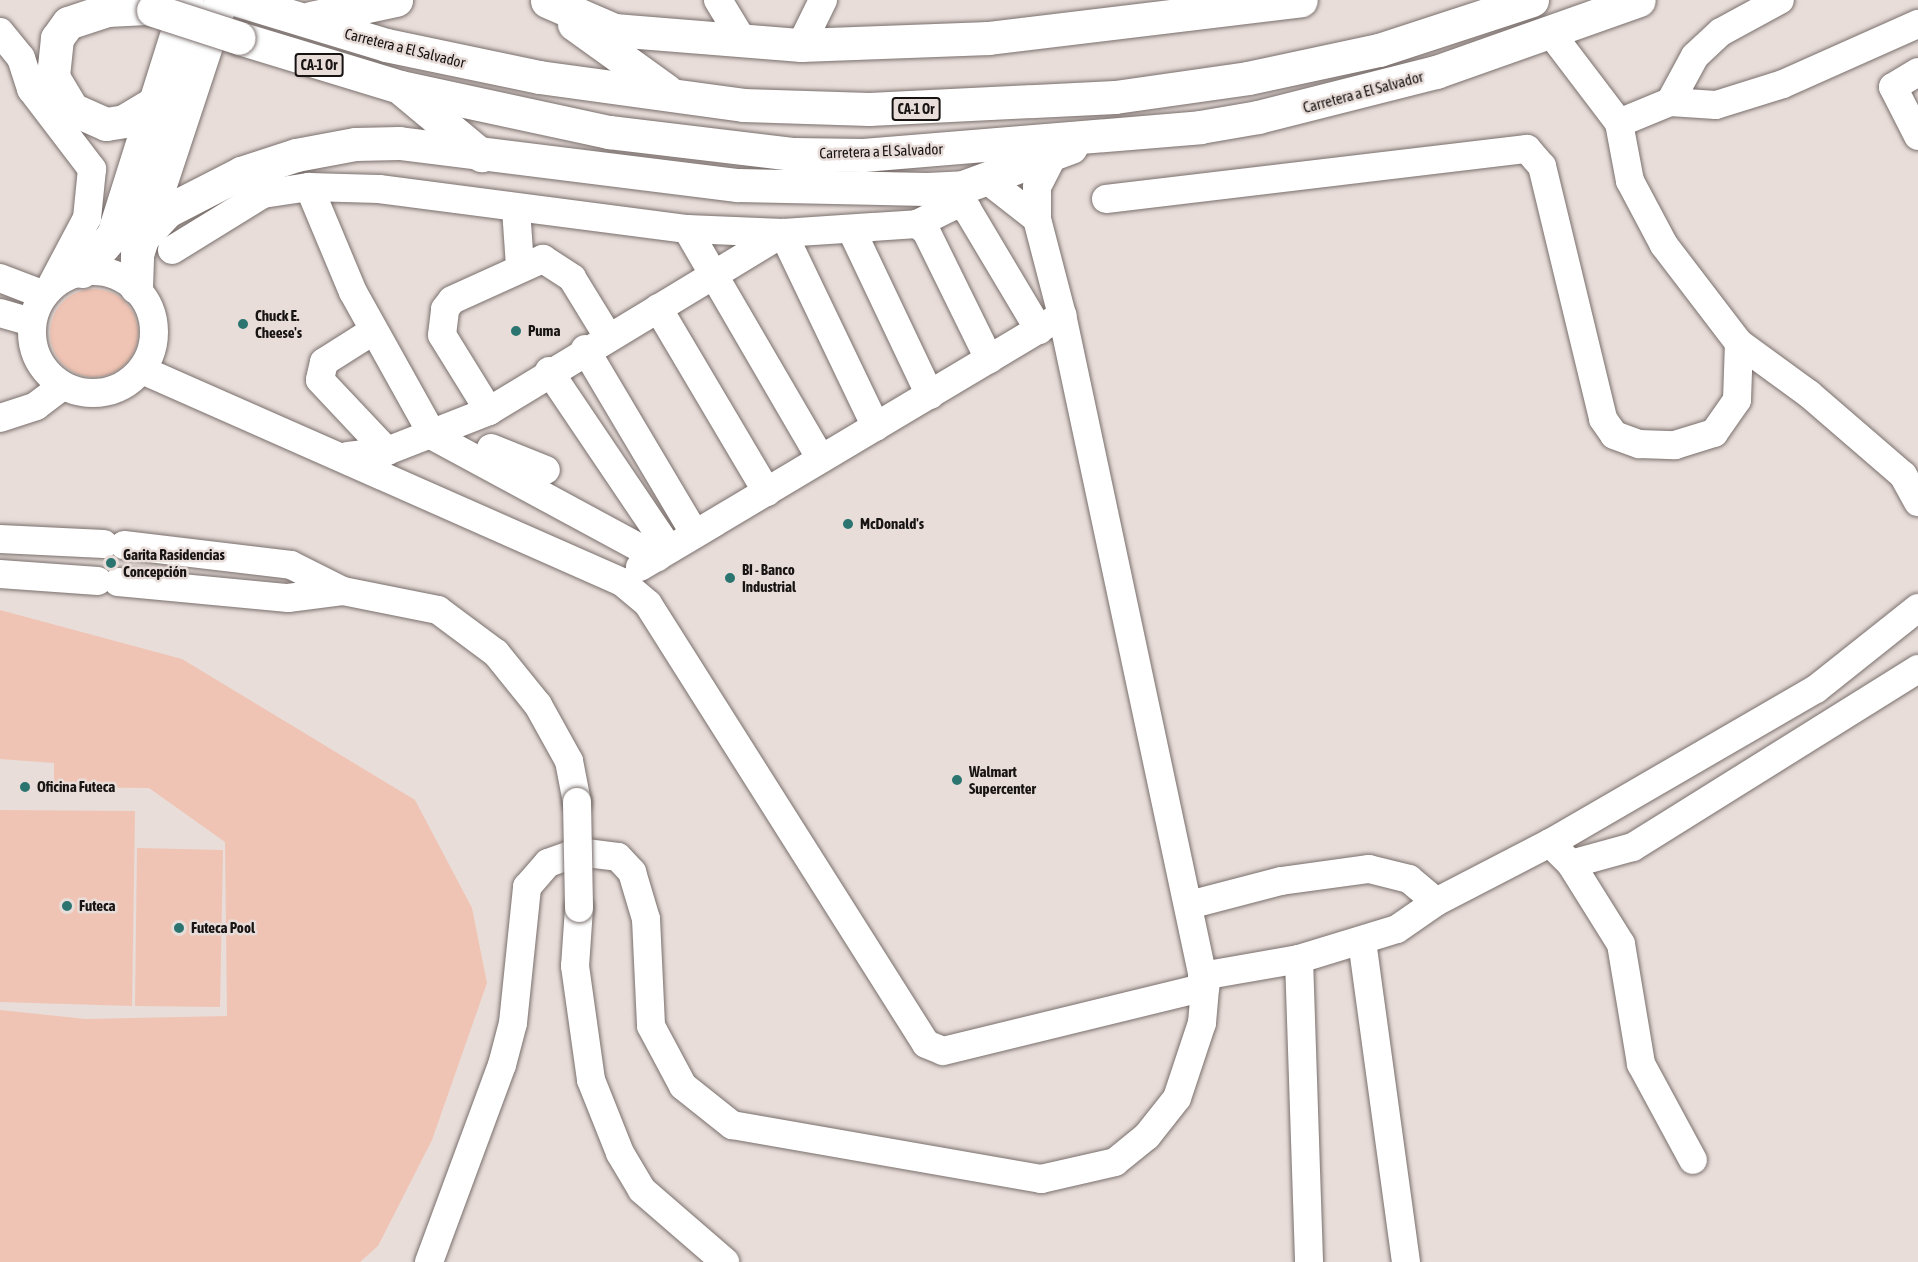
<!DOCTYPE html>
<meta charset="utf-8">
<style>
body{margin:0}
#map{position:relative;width:1918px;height:1262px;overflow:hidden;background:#e8ddd9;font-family:"Asap Condensed",sans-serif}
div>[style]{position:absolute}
.green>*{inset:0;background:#f0c4b4}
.round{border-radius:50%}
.roads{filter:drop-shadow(0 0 2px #796f6c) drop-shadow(0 0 2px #796f6c)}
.minor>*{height:28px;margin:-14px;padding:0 14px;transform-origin:14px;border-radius:14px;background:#fff}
.minor>.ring{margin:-14px;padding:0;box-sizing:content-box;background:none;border:28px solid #fff;border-radius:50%}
.highway>*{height:33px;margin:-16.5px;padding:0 16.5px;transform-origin:16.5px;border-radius:16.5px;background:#fff}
.bridges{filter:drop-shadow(0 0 2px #796f6c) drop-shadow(0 0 2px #796f6c)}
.minor-bridge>*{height:28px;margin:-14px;padding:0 14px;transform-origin:14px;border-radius:14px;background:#fff}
.highway-bridge>*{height:33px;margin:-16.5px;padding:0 16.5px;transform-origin:16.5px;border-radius:16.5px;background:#fff}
.dots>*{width:16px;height:16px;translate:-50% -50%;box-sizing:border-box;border:3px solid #e8ddd9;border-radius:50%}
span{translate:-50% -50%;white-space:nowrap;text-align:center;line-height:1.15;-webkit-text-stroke:5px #e8ddd9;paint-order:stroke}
.shield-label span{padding:2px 4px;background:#e8ddd9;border:2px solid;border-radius:4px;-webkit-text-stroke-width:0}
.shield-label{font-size:14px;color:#181413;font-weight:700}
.street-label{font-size:15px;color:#181413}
.poi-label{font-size:15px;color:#181413;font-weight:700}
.left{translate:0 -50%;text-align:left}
</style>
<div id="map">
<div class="green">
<div class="round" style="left:50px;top:289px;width:88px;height:88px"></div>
<div style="clip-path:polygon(0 610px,182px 659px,415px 800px,472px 908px,487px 983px,432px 1140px,378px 1246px,360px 1262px,0 1262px,0 1010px,86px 1019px,227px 1016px,225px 842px,149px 788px,54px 787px,54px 763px,0 759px)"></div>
<div style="clip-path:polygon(0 810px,135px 811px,132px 1006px,0 1002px)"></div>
<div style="clip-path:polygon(137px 848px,223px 850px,220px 1007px,135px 1006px)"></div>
</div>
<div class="roads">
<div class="minor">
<div style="left:718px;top:0;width:50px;rotate:58.8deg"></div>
<div style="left:0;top:32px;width:33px;rotate:51deg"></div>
<div style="left:21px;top:58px;width:33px;rotate:72deg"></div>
<div style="left:31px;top:89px;width:101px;rotate:52.7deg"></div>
<div style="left:92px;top:169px;width:49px;rotate:95.8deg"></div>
<div style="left:87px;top:218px;width:77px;rotate:117.9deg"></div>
<div style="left:1550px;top:32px;width:114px;rotate:52.8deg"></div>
<div style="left:1619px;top:123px;width:55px;rotate:-22.4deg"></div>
<div style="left:1670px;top:102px;width:46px;rotate:3.7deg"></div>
<div style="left:1716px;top:105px;width:70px;rotate:-17.4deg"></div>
<div style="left:1783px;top:84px;width:148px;rotate:-24deg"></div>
<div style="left:801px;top:45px;width:50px;rotate:-63.9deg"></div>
<div style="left:1918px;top:72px;width:29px;rotate:149deg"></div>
<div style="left:1893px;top:87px;width:55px;rotate:63deg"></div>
<div style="left:1670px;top:102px;width:52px;rotate:-61.5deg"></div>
<div style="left:1695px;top:56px;width:35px;rotate:-43deg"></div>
<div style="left:1721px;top:32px;width:67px;rotate:-28.5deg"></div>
<div style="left:1619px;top:123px;width:59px;rotate:79.3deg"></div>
<div style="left:1630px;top:181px;width:72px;rotate:62deg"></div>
<div style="left:1664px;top:245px;width:123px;rotate:52.6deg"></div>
<div style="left:1739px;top:343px;width:87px;rotate:36.1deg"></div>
<div style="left:1809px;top:394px;width:124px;rotate:40.8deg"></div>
<div style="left:1903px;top:475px;width:31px;rotate:61deg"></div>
<div style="left:986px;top:179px;width:65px;rotate:38.1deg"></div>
<div style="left:309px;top:187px;width:114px;rotate:67.3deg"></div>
<div style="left:353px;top:292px;width:165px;rotate:60.9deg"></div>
<div style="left:433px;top:436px;width:255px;rotate:28.4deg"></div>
<div style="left:1106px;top:199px;width:424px;rotate:-6.8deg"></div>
<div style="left:1527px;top:149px;width:23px;rotate:49deg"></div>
<div style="left:1542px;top:166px;width:260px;rotate:76.4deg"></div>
<div style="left:1603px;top:419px;width:19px;rotate:55deg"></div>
<div style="left:1614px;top:435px;width:27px;rotate:20deg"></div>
<div style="left:1639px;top:444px;width:36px;rotate:2deg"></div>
<div style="left:1675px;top:445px;width:41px;rotate:-17.1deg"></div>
<div style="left:1714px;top:433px;width:40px;rotate:-55.1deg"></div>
<div style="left:1737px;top:400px;width:57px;rotate:-88deg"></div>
<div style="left:516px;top:209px;width:57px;rotate:86deg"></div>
<div style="left:917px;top:224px;width:42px;rotate:-26.6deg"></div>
<div style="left:955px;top:205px;width:13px;rotate:18deg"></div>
<div style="left:967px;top:209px;width:141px;rotate:59.2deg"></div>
<div style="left:687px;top:229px;width:266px;rotate:59.8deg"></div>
<div style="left:851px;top:229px;width:184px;rotate:64.6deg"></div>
<div style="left:172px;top:250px;width:107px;rotate:-31.6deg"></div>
<div style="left:263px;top:194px;width:47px;rotate:-8.7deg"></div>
<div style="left:309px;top:187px;width:70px;rotate:1.6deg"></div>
<div style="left:379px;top:189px;width:311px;rotate:7.4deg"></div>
<div style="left:687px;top:229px;width:96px;rotate:2.4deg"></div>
<div style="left:783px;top:233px;width:134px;rotate:-3.8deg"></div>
<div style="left:917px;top:224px;width:11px;rotate:38deg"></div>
<div style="left:926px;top:231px;width:143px;rotate:63.8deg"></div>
<div class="ring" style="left:32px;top:271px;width:94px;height:94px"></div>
<div style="left:0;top:278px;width:47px;rotate:21.1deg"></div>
<div style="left:658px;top:308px;width:214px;rotate:59.4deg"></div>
<div style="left:0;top:313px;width:33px;rotate:16deg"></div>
<div style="left:373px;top:331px;width:58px;rotate:147.7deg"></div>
<div style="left:324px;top:362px;width:18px;rotate:103deg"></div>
<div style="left:320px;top:380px;width:98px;rotate:46.7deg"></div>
<div style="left:585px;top:349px;width:215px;rotate:59.3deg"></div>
<div style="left:142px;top:370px;width:525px;rotate:23.83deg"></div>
<div style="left:622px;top:582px;width:34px;rotate:40deg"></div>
<div style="left:648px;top:604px;width:520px;rotate:57.71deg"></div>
<div style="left:926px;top:1044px;width:18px;rotate:22deg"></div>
<div style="left:943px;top:1051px;width:270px;rotate:-13.7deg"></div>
<div style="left:549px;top:371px;width:215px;rotate:56deg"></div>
<div style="left:489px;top:411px;width:89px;rotate:-121.7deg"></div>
<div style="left:442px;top:335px;width:26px;rotate:-83deg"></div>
<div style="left:445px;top:309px;width:11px;rotate:-52deg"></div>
<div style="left:452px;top:300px;width:100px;rotate:-24.3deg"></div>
<div style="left:543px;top:259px;width:35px;rotate:33deg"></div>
<div style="left:572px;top:278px;width:67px;rotate:58.4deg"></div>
<div style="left:0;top:418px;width:38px;rotate:-18deg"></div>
<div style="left:36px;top:406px;width:34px;rotate:-37deg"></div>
<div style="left:491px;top:448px;width:59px;rotate:21.8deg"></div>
<div style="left:348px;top:456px;width:39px;rotate:-7deg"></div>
<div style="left:387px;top:451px;width:110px;rotate:-21.4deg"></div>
<div style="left:489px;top:411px;width:344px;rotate:-31.2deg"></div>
<div style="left:783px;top:233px;width:215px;rotate:64.4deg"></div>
<div style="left:0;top:539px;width:104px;rotate:2.8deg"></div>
<div style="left:124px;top:545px;width:168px;rotate:6.8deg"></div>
<div style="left:291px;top:565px;width:58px;rotate:26.6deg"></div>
<div style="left:640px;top:567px;width:492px;rotate:-30.8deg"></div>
<div style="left:0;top:574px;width:98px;rotate:4.1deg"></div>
<div style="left:118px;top:582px;width:171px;rotate:5.4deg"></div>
<div style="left:288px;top:598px;width:55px;rotate:-7.3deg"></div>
<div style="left:343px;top:591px;width:97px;rotate:11.3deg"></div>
<div style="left:438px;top:610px;width:72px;rotate:36.6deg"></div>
<div style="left:496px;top:653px;width:67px;rotate:51.1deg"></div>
<div style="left:538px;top:705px;width:64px;rotate:61deg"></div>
<div style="left:569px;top:761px;width:42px;rotate:79deg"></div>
<div style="left:1550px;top:843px;width:30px;rotate:45deg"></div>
<div style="left:1571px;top:864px;width:64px;rotate:-15.3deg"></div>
<div style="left:1633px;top:847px;width:336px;rotate:-32deg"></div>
<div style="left:1571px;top:864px;width:94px;rotate:58deg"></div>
<div style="left:1621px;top:944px;width:122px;rotate:80.5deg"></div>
<div style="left:1641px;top:1064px;width:109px;rotate:61.6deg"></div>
<div style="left:1189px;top:905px;width:95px;rotate:-14.6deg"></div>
<div style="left:1281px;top:881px;width:89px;rotate:-7.8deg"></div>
<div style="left:1369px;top:869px;width:41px;rotate:14deg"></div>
<div style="left:1409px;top:879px;width:35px;rotate:40deg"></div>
<div style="left:579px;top:908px;width:58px;rotate:93.9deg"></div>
<div style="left:575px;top:966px;width:115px;rotate:82deg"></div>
<div style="left:591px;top:1080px;width:79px;rotate:68.3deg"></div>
<div style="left:620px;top:1153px;width:43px;rotate:59.3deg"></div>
<div style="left:642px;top:1190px;width:110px;rotate:40.9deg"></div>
<div style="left:1362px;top:941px;width:324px;rotate:82.2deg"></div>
<div style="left:1299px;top:959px;width:303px;rotate:88.1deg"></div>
<div style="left:1202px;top:976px;width:98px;rotate:-9.9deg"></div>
<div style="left:1299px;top:959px;width:102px;rotate:-17deg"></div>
<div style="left:1397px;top:929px;width:47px;rotate:-34.7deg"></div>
<div style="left:1436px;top:902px;width:128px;rotate:-27.4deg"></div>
<div style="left:1550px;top:843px;width:307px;rotate:-30.1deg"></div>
<div style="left:1816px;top:689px;width:130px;rotate:-38.5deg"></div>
<div style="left:429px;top:1262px;width:210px;rotate:-69.7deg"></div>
<div style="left:502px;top:1065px;width:43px;rotate:-75.3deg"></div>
<div style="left:513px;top:1023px;width:137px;rotate:-84.1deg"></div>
<div style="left:527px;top:887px;width:32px;rotate:-49deg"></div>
<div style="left:548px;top:863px;width:32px;rotate:-20deg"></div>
<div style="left:578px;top:852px;width:40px;rotate:7.1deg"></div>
<div style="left:618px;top:857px;width:21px;rotate:47deg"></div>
<div style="left:632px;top:872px;width:49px;rotate:73.4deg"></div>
<div style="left:646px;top:919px;width:107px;rotate:87.3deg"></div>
<div style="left:651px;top:1026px;width:68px;rotate:61.9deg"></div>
<div style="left:683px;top:1086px;width:63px;rotate:38.5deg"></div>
<div style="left:732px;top:1125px;width:314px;rotate:9.9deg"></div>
<div style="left:1041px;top:1179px;width:76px;rotate:-12.9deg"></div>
<div style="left:1115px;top:1162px;width:41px;rotate:-39.1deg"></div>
<div style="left:1147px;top:1136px;width:48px;rotate:-51.7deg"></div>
<div style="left:1177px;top:1098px;width:79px;rotate:-71.6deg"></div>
<div style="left:1202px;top:1023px;width:36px;rotate:-85deg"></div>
<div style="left:1205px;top:987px;width:687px;rotate:-102.01deg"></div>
<div style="left:1062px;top:315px;width:99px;rotate:-104.6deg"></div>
<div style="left:1037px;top:219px;width:32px;rotate:-90deg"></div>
<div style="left:1037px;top:187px;width:37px;rotate:-63deg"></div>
</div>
<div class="highway">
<div style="left:238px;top:0;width:155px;rotate:16.9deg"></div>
<div style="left:386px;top:45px;width:156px;rotate:11.8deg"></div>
<div style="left:539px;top:77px;width:206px;rotate:7.8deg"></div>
<div style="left:743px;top:105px;width:126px;rotate:1.8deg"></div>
<div style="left:869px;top:109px;width:246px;rotate:-2.8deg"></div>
<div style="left:1115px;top:97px;width:134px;rotate:-8.1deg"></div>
<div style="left:1248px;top:78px;width:134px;rotate:-12.1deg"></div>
<div style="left:1379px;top:50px;width:161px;rotate:-18.1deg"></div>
<div style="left:547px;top:1px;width:73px;rotate:23.4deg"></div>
<div style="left:614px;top:30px;width:188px;rotate:4.6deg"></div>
<div style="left:801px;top:45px;width:188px;rotate:-2.1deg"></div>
<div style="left:989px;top:38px;width:314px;rotate:-6.9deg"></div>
<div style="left:147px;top:8px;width:40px;rotate:177.1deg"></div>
<div style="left:107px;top:10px;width:41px;rotate:161.6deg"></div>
<div style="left:68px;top:23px;width:19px;rotate:126deg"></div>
<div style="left:57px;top:38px;width:39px;rotate:96deg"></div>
<div style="left:53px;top:77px;width:37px;rotate:59deg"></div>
<div style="left:72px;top:109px;width:37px;rotate:24deg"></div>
<div style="left:106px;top:124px;width:18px;rotate:-9deg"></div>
<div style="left:124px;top:121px;width:35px;rotate:-31deg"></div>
<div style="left:311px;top:18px;width:87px;rotate:-12deg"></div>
<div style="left:574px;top:24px;width:113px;rotate:35.7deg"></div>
<div style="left:239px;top:38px;width:168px;rotate:16.9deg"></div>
<div style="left:400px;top:87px;width:214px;rotate:12.2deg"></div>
<div style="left:609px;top:132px;width:186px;rotate:6.8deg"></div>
<div style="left:794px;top:154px;width:69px;rotate:0.8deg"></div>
<div style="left:863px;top:155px;width:338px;rotate:-4.7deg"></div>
<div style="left:1200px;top:127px;width:59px;rotate:-9.8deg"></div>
<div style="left:1258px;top:117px;width:184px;rotate:-14.2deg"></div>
<div style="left:1436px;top:72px;width:215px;rotate:-19.5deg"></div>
<div style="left:403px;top:90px;width:102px;rotate:39.8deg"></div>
<div style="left:142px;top:238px;width:37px;rotate:-47deg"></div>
<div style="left:167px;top:211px;width:83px;rotate:-27.2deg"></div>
<div style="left:241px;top:173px;width:58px;rotate:-18.1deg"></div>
<div style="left:296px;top:155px;width:60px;rotate:-10.6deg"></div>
<div style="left:355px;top:144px;width:44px;rotate:-1.3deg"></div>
<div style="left:399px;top:143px;width:341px;rotate:7.1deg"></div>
<div style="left:737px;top:185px;width:190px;rotate:1.2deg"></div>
<div style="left:927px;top:189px;width:36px;rotate:-3deg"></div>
<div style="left:963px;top:187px;width:115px;rotate:-20.3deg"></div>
<div style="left:82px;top:271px;width:48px;rotate:-49.3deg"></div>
<div style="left:113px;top:235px;width:246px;rotate:-72.5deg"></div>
<div style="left:136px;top:287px;width:33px;rotate:-88deg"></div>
<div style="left:137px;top:254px;width:268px;rotate:-71.7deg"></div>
</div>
</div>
<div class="bridges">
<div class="minor-bridge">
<div style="left:577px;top:802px;width:106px;rotate:88.9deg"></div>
</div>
<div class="highway-bridge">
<div style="left:153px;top:10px;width:90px;rotate:18deg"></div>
</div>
</div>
<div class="dots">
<div style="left:243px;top:324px;background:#2b7470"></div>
<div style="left:516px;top:331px;background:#2b7470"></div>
<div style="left:848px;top:524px;background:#2b7470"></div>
<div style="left:111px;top:563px;background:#2b7470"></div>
<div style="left:730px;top:578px;background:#2b7470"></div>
<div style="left:957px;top:780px;background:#2b7470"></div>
<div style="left:25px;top:787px;background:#2b7470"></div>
<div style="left:67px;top:906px;background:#2b7470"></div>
<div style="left:179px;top:928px;background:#2b7470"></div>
</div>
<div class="shield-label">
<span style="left:319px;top:65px">CA-1 Or</span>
<span style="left:916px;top:109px">CA-1 Or</span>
</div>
<div class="street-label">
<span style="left:405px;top:48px;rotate:14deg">Carretera a El Salvador</span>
<span style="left:1363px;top:92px;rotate:-15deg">Carretera a El Salvador</span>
<span style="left:881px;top:151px;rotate:-2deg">Carretera a El Salvador</span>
</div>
<div class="poi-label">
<span class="left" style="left:255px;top:324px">Chuck E.<br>Cheese's</span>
<span class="left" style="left:528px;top:331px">Puma</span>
<span class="left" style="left:860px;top:524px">McDonald's</span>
<span class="left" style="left:123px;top:563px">Garita Rasidencias<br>Concepción</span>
<span class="left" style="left:742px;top:578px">BI - Banco<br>Industrial</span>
<span class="left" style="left:969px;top:780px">Walmart<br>Supercenter</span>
<span class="left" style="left:37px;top:787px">Oficina Futeca</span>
<span class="left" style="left:79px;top:906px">Futeca</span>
<span class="left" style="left:191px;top:928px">Futeca Pool</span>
</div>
</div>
